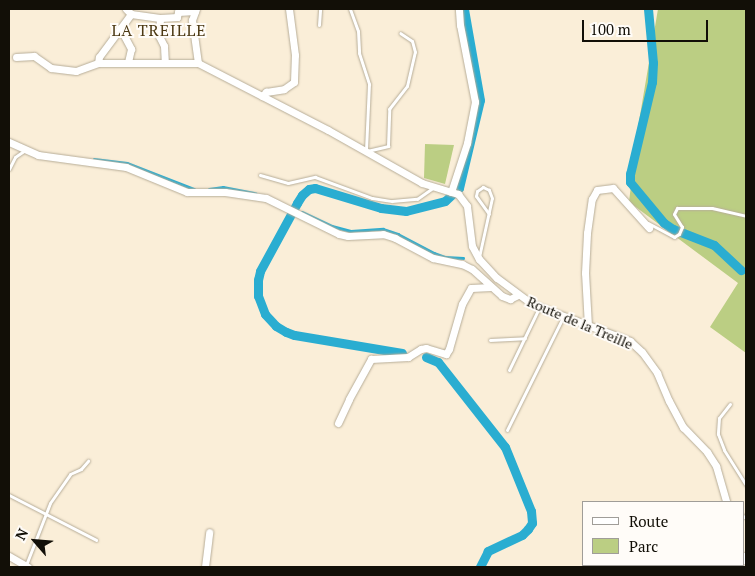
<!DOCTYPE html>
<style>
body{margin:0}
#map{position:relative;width:755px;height:576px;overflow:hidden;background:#faeed8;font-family:"PT Serif",serif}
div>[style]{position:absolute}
.green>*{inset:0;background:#bbce83}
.stream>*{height:2.5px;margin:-1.25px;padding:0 1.25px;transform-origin:1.25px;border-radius:1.25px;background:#2aadd1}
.canal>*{height:9px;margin:-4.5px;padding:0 4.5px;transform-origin:4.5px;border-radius:4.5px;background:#2aadd1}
.roads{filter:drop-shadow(0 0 1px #b7ad98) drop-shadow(0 0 1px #b7ad98)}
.lane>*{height:3px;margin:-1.5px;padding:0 1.5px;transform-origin:1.5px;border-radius:1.5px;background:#fff}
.street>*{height:7px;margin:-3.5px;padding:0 3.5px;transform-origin:3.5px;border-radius:3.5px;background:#fff}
span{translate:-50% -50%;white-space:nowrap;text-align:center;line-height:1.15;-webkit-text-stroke:4px #fffcf8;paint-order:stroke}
.street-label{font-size:14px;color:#120f07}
.quarter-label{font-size:16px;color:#4c3913;letter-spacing:1px}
.frame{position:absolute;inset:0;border:10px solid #120f07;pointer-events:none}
.legend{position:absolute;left:582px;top:501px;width:162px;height:65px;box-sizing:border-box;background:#fffcf8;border:1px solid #a09d98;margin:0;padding:6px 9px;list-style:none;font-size:15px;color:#120f07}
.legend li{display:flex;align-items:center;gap:10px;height:25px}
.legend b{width:25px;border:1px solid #a09d98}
.north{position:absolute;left:10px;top:516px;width:50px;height:50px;-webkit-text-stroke:4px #fffcf8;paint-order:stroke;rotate:297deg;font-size:14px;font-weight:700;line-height:20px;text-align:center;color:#120f07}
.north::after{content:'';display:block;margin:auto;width:18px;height:22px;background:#120f07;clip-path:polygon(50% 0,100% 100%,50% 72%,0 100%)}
.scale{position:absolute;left:582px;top:20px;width:126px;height:22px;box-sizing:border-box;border:2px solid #120f07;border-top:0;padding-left:6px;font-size:15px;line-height:18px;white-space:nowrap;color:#120f07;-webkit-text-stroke:4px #fffcf8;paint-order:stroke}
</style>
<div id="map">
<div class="green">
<div style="clip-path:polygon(658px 9px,746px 9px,746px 353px,710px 327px,738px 283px,629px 202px,638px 127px)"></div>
<div style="clip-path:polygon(425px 144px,454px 145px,445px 184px,424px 178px)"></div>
</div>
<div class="stream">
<div style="left:94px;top:159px;width:33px;rotate:7deg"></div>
<div style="left:127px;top:163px;width:72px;rotate:21.2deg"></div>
<div style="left:209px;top:189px;width:14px;rotate:-8deg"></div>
<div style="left:223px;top:187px;width:33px;rotate:11deg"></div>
<div style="left:302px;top:212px;width:33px;rotate:25deg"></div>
<div style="left:332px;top:226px;width:20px;rotate:15deg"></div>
<div style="left:351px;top:231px;width:32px;rotate:-4deg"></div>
<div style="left:383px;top:229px;width:16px;rotate:18deg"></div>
<div style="left:398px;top:234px;width:41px;rotate:27.8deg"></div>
<div style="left:434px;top:253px;width:12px;rotate:20deg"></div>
<div style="left:445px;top:257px;width:18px;rotate:3deg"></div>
</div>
<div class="canal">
<div style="left:648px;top:9px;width:54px;rotate:84.7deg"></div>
<div style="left:653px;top:63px;width:19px;rotate:93deg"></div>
<div style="left:652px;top:82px;width:95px;rotate:103.4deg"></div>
<div style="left:630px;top:174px;width:8px;rotate:90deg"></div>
<div style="left:630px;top:182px;width:53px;rotate:50.3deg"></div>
<div style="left:664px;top:223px;width:11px;rotate:34deg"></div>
<div style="left:673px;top:229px;width:44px;rotate:21.3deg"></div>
<div style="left:714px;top:245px;width:37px;rotate:43deg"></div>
<div style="left:402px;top:353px;width:109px;rotate:-170.5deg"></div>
<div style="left:294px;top:335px;width:9px;rotate:-159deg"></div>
<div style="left:286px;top:332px;width:12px;rotate:-149deg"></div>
<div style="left:276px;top:326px;width:16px;rotate:-133deg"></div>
<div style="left:265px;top:314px;width:19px;rotate:-111deg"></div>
<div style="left:258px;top:296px;width:16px;rotate:-90deg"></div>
<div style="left:258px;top:280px;width:9px;rotate:-77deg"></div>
<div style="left:260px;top:271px;width:77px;rotate:-61.4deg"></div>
<div style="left:297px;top:203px;width:9px;rotate:-58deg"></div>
<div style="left:302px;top:195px;width:9px;rotate:-41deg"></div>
<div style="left:309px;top:189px;width:6px;rotate:-9deg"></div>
<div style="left:315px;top:188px;width:69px;rotate:16.9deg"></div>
<div style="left:381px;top:208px;width:25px;rotate:7deg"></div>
<div style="left:406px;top:211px;width:40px;rotate:-14.4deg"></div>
<div style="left:445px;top:201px;width:19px;rotate:-43deg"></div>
<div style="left:459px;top:188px;width:90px;rotate:-76.6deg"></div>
<div style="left:480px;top:100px;width:92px;rotate:-100deg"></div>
<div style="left:426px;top:357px;width:13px;rotate:23deg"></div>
<div style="left:438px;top:362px;width:108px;rotate:51.8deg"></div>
<div style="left:505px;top:447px;width:69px;rotate:67.9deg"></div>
<div style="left:531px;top:511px;width:12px;rotate:85deg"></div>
<div style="left:532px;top:523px;width:7px;rotate:124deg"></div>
<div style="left:528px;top:529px;width:8px;rotate:135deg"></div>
<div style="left:522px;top:535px;width:38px;rotate:155deg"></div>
<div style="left:488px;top:551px;width:18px;rotate:117deg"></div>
</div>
<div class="roads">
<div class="lane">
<div style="left:350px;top:9px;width:23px;rotate:70deg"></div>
<div style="left:358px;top:31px;width:22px;rotate:87deg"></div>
<div style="left:359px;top:53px;width:33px;rotate:72deg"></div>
<div style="left:369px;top:84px;width:67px;rotate:92.6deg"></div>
<div style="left:319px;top:25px;width:16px;rotate:-86deg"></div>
<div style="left:367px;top:151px;width:22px;rotate:-13deg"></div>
<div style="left:388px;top:146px;width:37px;rotate:-88deg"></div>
<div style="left:389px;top:109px;width:29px;rotate:-52deg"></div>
<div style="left:407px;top:86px;width:35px;rotate:-77deg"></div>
<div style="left:415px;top:52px;width:11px;rotate:-105deg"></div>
<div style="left:412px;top:41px;width:14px;rotate:-146deg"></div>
<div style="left:9px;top:169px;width:13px;rotate:-63deg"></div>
<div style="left:15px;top:157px;width:11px;rotate:-34deg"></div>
<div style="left:260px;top:175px;width:29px;rotate:16deg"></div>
<div style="left:288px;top:183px;width:28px;rotate:-13deg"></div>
<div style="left:315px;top:177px;width:61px;rotate:20.2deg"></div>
<div style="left:372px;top:198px;width:20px;rotate:9deg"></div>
<div style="left:392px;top:201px;width:25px;rotate:-5deg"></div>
<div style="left:417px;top:199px;width:19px;rotate:-35deg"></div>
<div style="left:648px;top:223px;width:30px;rotate:28deg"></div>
<div style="left:674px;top:237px;width:6px;rotate:-31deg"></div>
<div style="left:679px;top:234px;width:8px;rotate:-67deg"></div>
<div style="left:682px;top:227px;width:15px;rotate:-122deg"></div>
<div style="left:674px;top:214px;width:7px;rotate:-63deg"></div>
<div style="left:677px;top:208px;width:35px"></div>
<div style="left:712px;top:208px;width:35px;rotate:13deg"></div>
<div style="left:479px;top:257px;width:60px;rotate:-77.6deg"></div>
<div style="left:492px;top:198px;width:9px;rotate:-111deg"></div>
<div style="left:489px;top:190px;width:7px;rotate:-153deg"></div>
<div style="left:483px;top:187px;width:7px;rotate:146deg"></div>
<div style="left:477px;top:191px;width:5px;rotate:101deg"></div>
<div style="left:476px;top:196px;width:22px;rotate:54deg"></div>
<div style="left:490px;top:340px;width:35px;rotate:-3deg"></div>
<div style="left:509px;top:370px;width:69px;rotate:-64.2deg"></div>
<div style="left:730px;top:404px;width:18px;rotate:128deg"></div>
<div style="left:719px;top:418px;width:16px;rotate:94deg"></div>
<div style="left:718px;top:434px;width:17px;rotate:69deg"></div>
<div style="left:724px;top:450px;width:41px;rotate:57.8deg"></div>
<div style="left:507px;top:430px;width:126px;rotate:-63.6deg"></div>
<div style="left:9px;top:495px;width:98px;rotate:27.3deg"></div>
<div style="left:744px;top:517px;width:3px;rotate:-45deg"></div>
<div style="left:26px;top:565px;width:66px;rotate:-68.8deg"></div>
<div style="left:50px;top:503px;width:35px;rotate:-55deg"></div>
<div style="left:70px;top:474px;width:12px;rotate:-24deg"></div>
<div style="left:81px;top:469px;width:11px;rotate:-49deg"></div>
<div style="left:639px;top:565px;width:29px;rotate:4deg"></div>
<div style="left:600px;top:567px;width:4px;rotate:-34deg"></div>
<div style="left:713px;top:567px;width:4px;rotate:-34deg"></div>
</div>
<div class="street">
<div style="left:196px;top:9px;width:12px;rotate:110deg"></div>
<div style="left:192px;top:20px;width:43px;rotate:82.1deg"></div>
<div style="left:131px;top:14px;width:29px;rotate:8deg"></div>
<div style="left:160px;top:18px;width:18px;rotate:93deg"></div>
<div style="left:159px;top:36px;width:11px;rotate:63deg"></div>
<div style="left:164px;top:46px;width:17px;rotate:87deg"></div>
<div style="left:160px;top:18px;width:17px;rotate:-3deg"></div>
<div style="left:177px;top:17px;width:5px;rotate:-79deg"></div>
<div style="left:178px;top:12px;width:17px;rotate:-3deg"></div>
<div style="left:120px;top:28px;width:24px;rotate:62deg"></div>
<div style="left:131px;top:49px;width:13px;rotate:103deg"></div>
<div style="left:16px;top:57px;width:18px;rotate:-3deg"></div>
<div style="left:34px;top:56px;width:21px;rotate:35deg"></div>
<div style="left:51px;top:68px;width:25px;rotate:7deg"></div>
<div style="left:76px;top:71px;width:23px;rotate:-20deg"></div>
<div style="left:98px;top:63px;width:100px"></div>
<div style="left:198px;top:63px;width:146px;rotate:27.3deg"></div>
<div style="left:328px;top:130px;width:108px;rotate:29.4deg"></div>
<div style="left:422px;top:183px;width:38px;rotate:17deg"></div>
<div style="left:458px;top:194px;width:15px;rotate:53deg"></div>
<div style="left:467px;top:206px;width:40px;rotate:82.9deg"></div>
<div style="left:472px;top:246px;width:15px;rotate:62deg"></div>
<div style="left:479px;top:259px;width:26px;rotate:47deg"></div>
<div style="left:497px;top:278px;width:44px;rotate:36.6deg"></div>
<div style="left:532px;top:304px;width:105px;rotate:20.7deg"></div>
<div style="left:630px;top:341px;width:16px;rotate:43deg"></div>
<div style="left:642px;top:352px;width:26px;rotate:54deg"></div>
<div style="left:657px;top:373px;width:30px;rotate:67deg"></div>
<div style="left:669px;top:401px;width:30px;rotate:62deg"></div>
<div style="left:683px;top:427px;width:35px;rotate:46deg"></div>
<div style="left:707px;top:452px;width:17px;rotate:57deg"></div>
<div style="left:716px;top:466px;width:37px;rotate:74deg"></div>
<div style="left:98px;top:63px;width:6px;rotate:-81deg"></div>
<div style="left:99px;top:57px;width:54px;rotate:-53.3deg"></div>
<div style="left:131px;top:14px;width:7px;rotate:-135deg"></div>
<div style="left:262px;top:96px;width:6px;rotate:-45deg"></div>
<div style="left:266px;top:92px;width:18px;rotate:-9deg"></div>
<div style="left:284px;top:89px;width:12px;rotate:-35deg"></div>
<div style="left:294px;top:82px;width:27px;rotate:-88deg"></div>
<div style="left:295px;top:55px;width:46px;rotate:-97.4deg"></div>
<div style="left:9px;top:142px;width:32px;rotate:24deg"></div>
<div style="left:38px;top:155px;width:89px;rotate:7.8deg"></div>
<div style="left:126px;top:167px;width:66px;rotate:22.3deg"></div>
<div style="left:187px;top:192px;width:38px"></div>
<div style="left:225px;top:192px;width:41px;rotate:8.3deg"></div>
<div style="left:266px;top:198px;width:81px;rotate:26.3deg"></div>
<div style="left:339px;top:234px;width:9px;rotate:13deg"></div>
<div style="left:348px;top:236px;width:35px;rotate:-3deg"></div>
<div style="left:383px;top:234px;width:13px;rotate:18deg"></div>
<div style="left:395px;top:238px;width:43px;rotate:27.8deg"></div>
<div style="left:433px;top:258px;width:30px;rotate:12deg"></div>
<div style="left:462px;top:264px;width:11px;rotate:27deg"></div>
<div style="left:472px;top:269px;width:40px;rotate:42deg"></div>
<div style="left:502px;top:296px;width:9px;rotate:21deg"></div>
<div style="left:510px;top:299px;width:9px;rotate:-27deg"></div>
<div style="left:451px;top:192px;width:52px;rotate:-71.9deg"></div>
<div style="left:467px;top:143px;width:42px;rotate:-79deg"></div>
<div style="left:475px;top:102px;width:78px;rotate:-101deg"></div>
<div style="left:460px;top:25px;width:16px;rotate:-94deg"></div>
<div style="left:588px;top:326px;width:53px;rotate:-93.2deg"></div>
<div style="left:585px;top:273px;width:40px;rotate:-87.1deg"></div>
<div style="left:587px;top:233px;width:34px;rotate:-82deg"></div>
<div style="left:592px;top:199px;width:10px;rotate:-61deg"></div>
<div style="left:597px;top:190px;width:16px;rotate:-7deg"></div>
<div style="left:613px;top:188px;width:54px;rotate:48deg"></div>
<div style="left:338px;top:423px;width:26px;rotate:-65deg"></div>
<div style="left:349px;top:399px;width:46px;rotate:-61.2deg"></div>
<div style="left:371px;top:359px;width:37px;rotate:-3deg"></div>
<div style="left:408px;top:357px;width:15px;rotate:-32deg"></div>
<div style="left:421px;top:349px;width:5px;rotate:-11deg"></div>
<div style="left:426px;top:348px;width:21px;rotate:17deg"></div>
<div style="left:446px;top:354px;width:6px;rotate:-59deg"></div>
<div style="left:449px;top:349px;width:47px;rotate:-73.9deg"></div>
<div style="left:462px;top:304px;width:18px;rotate:-61deg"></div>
<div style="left:471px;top:288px;width:20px;rotate:-3deg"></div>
<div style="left:9px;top:556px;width:22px;rotate:30deg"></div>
<div style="left:744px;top:556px;width:5px;rotate:68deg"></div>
<div style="left:205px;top:567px;width:35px;rotate:-83deg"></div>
</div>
</div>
<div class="street-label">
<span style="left:580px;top:323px;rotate:23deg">Route de la Treille</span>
</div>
<div class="quarter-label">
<span style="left:159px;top:30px">LA TREILLE</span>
</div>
<div class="frame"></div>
<ul class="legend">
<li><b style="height:6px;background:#fff"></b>Route</li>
<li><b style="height:14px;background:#bbce83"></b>Parc</li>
</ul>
<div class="north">N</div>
<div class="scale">100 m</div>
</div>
